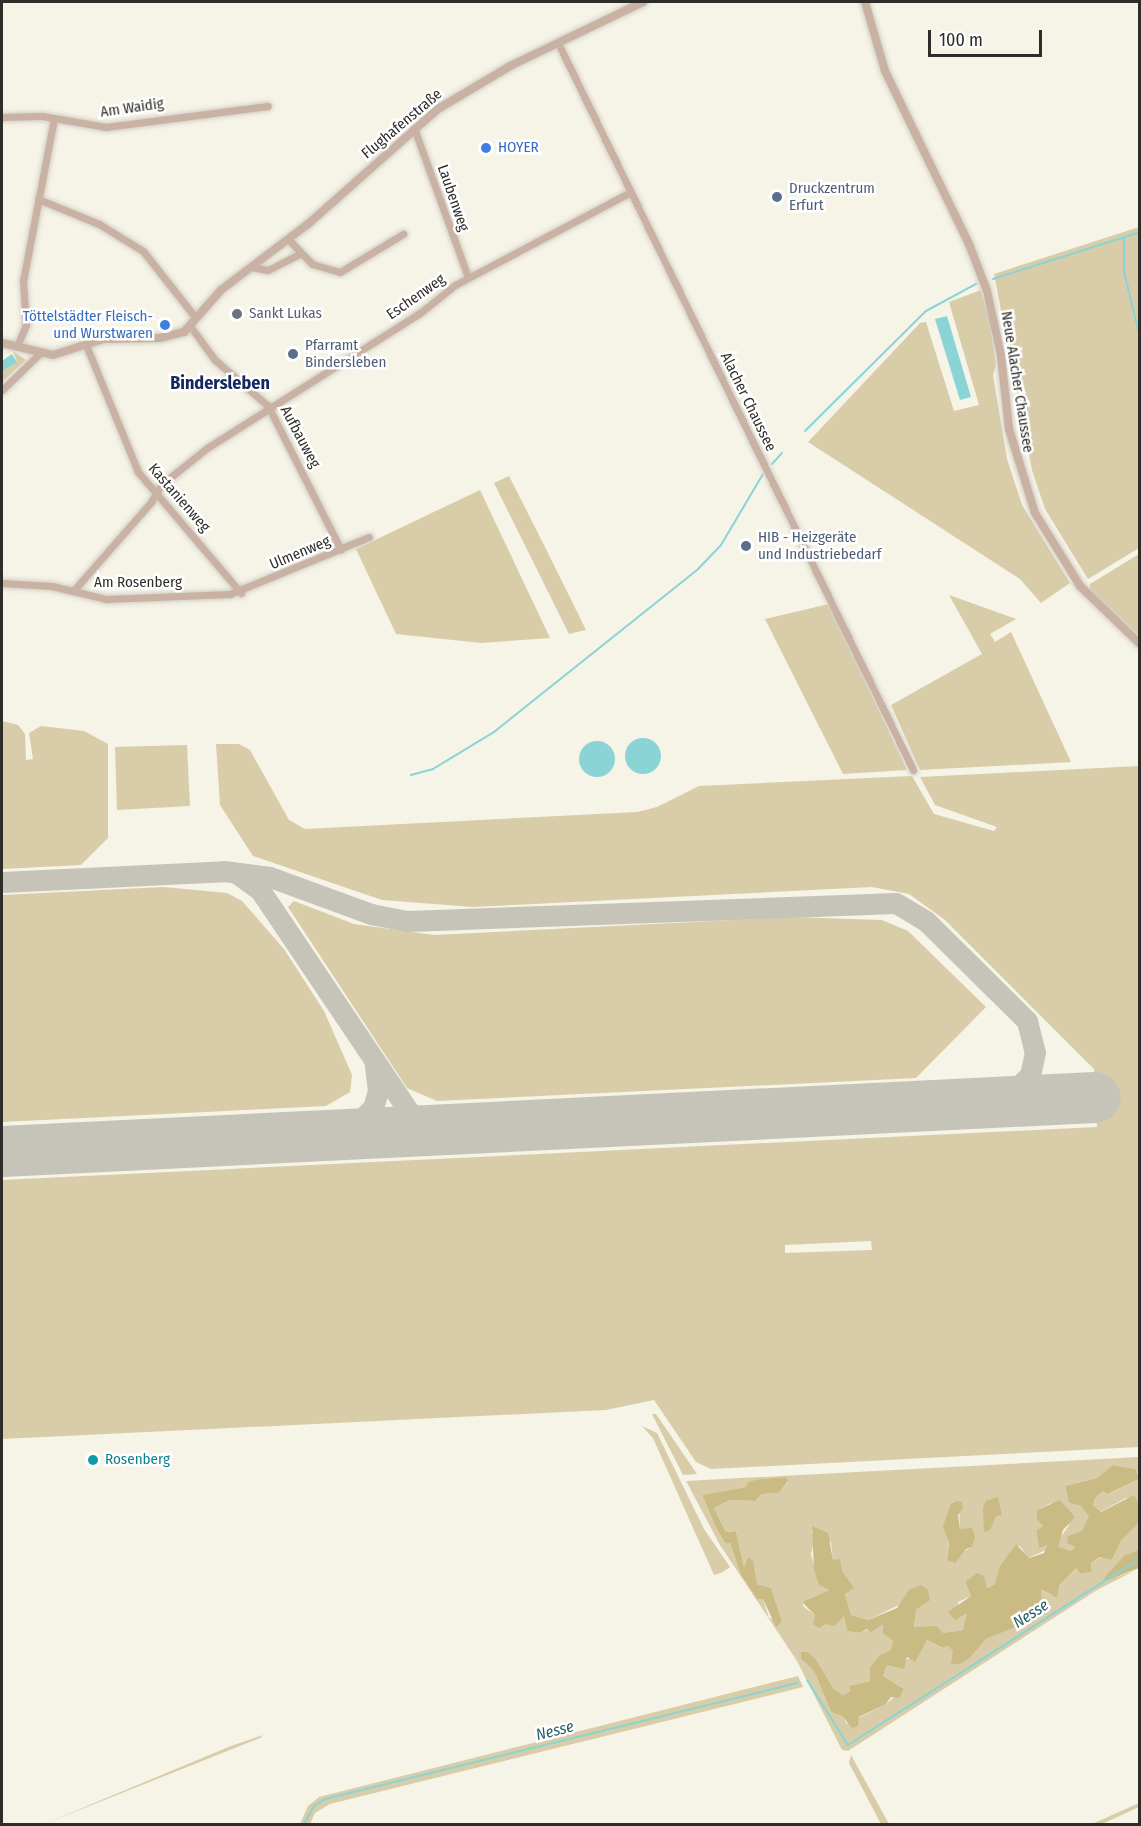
<!DOCTYPE html>
<meta charset="utf-8">
<style>
body{margin:0}
#map{position:relative;width:1141px;height:1826px;overflow:hidden;background:#f6f3e7;font-family:"Fira Sans Condensed",sans-serif}
div>[style]{position:absolute}
.green>*{inset:0;background:#d8cda8}
.forest>*{inset:0;background:#caba84}
.water>*{inset:0;background:#8ad4d6}
.round{border-radius:50%}
.stream>*{height:2px;margin:-1px;padding:0 1px;transform-origin:1px;border-radius:1px;background:#8ad4d6}
.taxiway>*{height:21px;margin:-10.5px;padding:0 10.5px;transform-origin:10.5px;border-radius:10.5px;background:#c6c4b9}
.runway>*{height:51px;margin:-25.5px;padding:0 25.5px;transform-origin:25.5px;border-radius:25.5px;background:#c6c4b9}
.roads{filter:drop-shadow(0 0 2px #d2cfc5) drop-shadow(0 0 2px #d2cfc5)}
.minor>*{height:7px;margin:-3.5px;padding:0 3.5px;transform-origin:3.5px;border-radius:3.5px;background:#c9b2a4}
.tertiary>*{height:8px;margin:-4px;padding:0 4px;transform-origin:4px;border-radius:4px;background:#c9b2a4}
.dots>*{width:16px;height:16px;translate:-50% -50%;box-sizing:border-box;border:3px solid #fff;border-radius:50%}
span{translate:-50% -50%;white-space:nowrap;text-align:center;line-height:1.15;-webkit-text-stroke:5px #fff;paint-order:stroke}
.street-label{font-size:15px;color:#2e2d29}
.shop-label{font-size:15px;color:#366cbe}
.left{translate:0 -50%;text-align:left}
.right{translate:-100% -50%;text-align:right}
.service-label{font-size:15px;color:#4e5e75}
.worship-label{font-size:15px;color:#5b616d}
.culture-label{font-size:15px;color:#0d838f}
.water-label{font-size:16px;color:#225f61;font-style:italic}
.quarter-label{font-size:18px;color:#13285e;font-weight:700}
.frame{position:absolute;inset:0;border:3px solid #2e2d29;pointer-events:none}
.scale{position:absolute;left:928px;top:30px;width:114px;height:27px;box-sizing:border-box;border:3px solid #2e2d29;border-top:0;padding-left:8px;font-size:18px;line-height:21px;white-space:nowrap;color:#2e2d29;-webkit-text-stroke:4px #fff;paint-order:stroke}
</style>
<div id="map">
<div class="green">
<div style="clip-path:polygon(1139px 227px,1139px 548px,1088px 579px,1045px 509px,1032px 470px,994px 274px)"></div>
<div style="clip-path:polygon(981px 290px,990px 323px,996px 365px,993px 375px,1007px 459px,1022px 505px,1070px 583px,1041px 603px,1020px 579px,808px 442px,920px 323px,926px 322px,954px 411px,979px 405px,949px 302px)"></div>
<div style="clip-path:polygon(13px 351px,26px 360px,2px 382px,2px 372px,17px 362px)"></div>
<div style="clip-path:polygon(509px 476px,544px 545px,586px 630px,569px 634px,494px 483px)"></div>
<div style="clip-path:polygon(480px 490px,550px 638px,481px 643px,396px 634px,356px 549px)"></div>
<div style="clip-path:polygon(1139px 554px,1139px 636px,1090px 591px,1090px 584px)"></div>
<div style="clip-path:polygon(949px 595px,1016px 619px,990px 634px,995px 642px,1011px 632px,1071px 762px,920px 770px,891px 705px,982px 654px)"></div>
<div style="clip-path:polygon(829px 604px,907px 770px,843px 774px,765px 619px)"></div>
<div style="clip-path:polygon(2px 721px,18px 725px,25px 734px,26px 760px,33px 759px,29px 733px,41px 726px,84px 731px,108px 744px,108px 838px,81px 865px,2px 869px)"></div>
<div style="clip-path:polygon(evenodd,216px 744px,239px 744px,250px 750px,289px 820px,305px 829px,637px 812px,657px 807px,699px 786px,912px 776px,934px 814px,994px 831px,997px 827px,935px 805px,920px 777px,1139px 766px,1139px 1447px,711px 1469px,696px 1462px,654px 1400px,606px 1410px,2px 1439px,2px 1180px,1097px 1127px,1094px 1069px,945px 920px,909px 894px,872px 887px,473px 907px,382px 900px,253px 856px,220px 805px,216px 744px,871px 1241px,872px 1250px,785px 1253px,785px 1245px,871px 1241px)"></div>
<div style="clip-path:polygon(187px 745px,190px 806px,117px 810px,115px 747px)"></div>
<div style="clip-path:polygon(164px 887px,227px 893px,242px 901px,284px 949px,324px 1011px,352px 1075px,350px 1092px,326px 1106px,2px 1122px,2px 895px)"></div>
<div style="clip-path:polygon(294px 901px,354px 924px,434px 935px,792px 917px,882px 920px,908px 931px,986px 1007px,916px 1078px,437px 1101px,407px 1088px,288px 907px)"></div>
<div style="clip-path:polygon(652px 1414px,656px 1414px,697px 1474px,683px 1475px)"></div>
<div style="clip-path:polygon(642px 1426px,657px 1433px,704px 1529px,730px 1567px,721px 1573px,714px 1575px,653px 1438px)"></div>
<div style="clip-path:polygon(evenodd,1139px 1457px,1139px 1476px,1136px 1469px,1114px 1465px,1097px 1478px,1065px 1486px,1069px 1503px,1081px 1506px,1090px 1516px,1082px 1531px,1070px 1544px,1075px 1547px,1071px 1551px,1058px 1548px,1058px 1541px,1069px 1525px,1051px 1503px,1037px 1510px,1043px 1526px,1036px 1532px,1039px 1547px,1047px 1545px,1046px 1550px,1028px 1558px,1020px 1546px,1015px 1547px,995px 1584px,987px 1588px,985px 1582px,974px 1577px,965px 1582px,971px 1596px,958px 1602px,960px 1618px,967px 1614px,969px 1616px,963px 1630px,943px 1633px,914px 1627px,916px 1610px,924px 1604px,903px 1603px,868px 1620px,851px 1615px,845px 1594px,847px 1579px,833px 1561px,831px 1542px,811px 1531px,815px 1538px,811px 1554px,819px 1584px,831px 1590px,802px 1602px,804px 1607px,826px 1623px,844px 1615px,847px 1631px,860px 1633px,883px 1623px,893px 1641px,892px 1650px,880px 1655px,870px 1667px,870px 1681px,849px 1686px,850px 1693px,843px 1695px,833px 1688px,816px 1659px,801px 1659px,814px 1671px,831px 1712px,842px 1716px,847px 1724px,886px 1704px,904px 1689px,883px 1676px,887px 1665px,898px 1665px,918px 1653px,927px 1640px,941px 1648px,948px 1646px,963px 1660px,970px 1658px,986px 1639px,1005px 1631px,1026px 1611px,1037px 1613px,1043px 1603px,1038px 1599px,1041px 1589px,1051px 1595px,1077px 1567px,1081px 1574px,1091px 1572px,1091px 1563px,1101px 1557px,1112px 1560px,1121px 1541px,1139px 1521px,1139px 1550px,1110px 1572px,1117px 1577px,1134px 1571px,1097px 1590px,848px 1751px,842px 1750px,797px 1661px,720px 1545px,686px 1481px,1139px 1457px,786px 1477px,788px 1482px,779px 1493px,762px 1494px,755px 1501px,730px 1500px,714px 1508px,726px 1532px,736px 1531px,744px 1567px,748px 1558px,757px 1584px,771px 1588px,782px 1621px,769px 1618px,763px 1599px,757px 1599px,741px 1575px,730px 1543px,725px 1543px,716px 1528px,702px 1495px,746px 1487px,760px 1479px,786px 1477px,1139px 1457px,959px 1510px,960px 1529px,966px 1529px,972px 1547px,947px 1560px,951px 1513px,959px 1510px)"></div>
<div style="clip-path:polygon(1139px 1479px,1139px 1505px,1126px 1498px,1100px 1512px,1093px 1506px,1095px 1498px,1103px 1491px,1109px 1494px)"></div>
<div style="clip-path:polygon(798px 1676px,803px 1687px,330px 1804px,315px 1813px,310px 1824px,300px 1824px,308px 1806px,319px 1797px)"></div>
<div style="clip-path:polygon(263px 1735px,260px 1738px,44px 1824px,231px 1746px)"></div>
<div style="clip-path:polygon(851px 1755px,889px 1824px,881px 1824px,849px 1763px)"></div>
<div style="clip-path:polygon(1139px 1803px,1139px 1807px,1102px 1824px,1092px 1824px)"></div>
</div>
<div class="forest">
<div style="clip-path:polygon(1113px 1465px,1136px 1469px,1139px 1479px,1108px 1494px,1103px 1491px,1095px 1498px,1093px 1506px,1101px 1512px,1134px 1495px,1139px 1505px,1140px 1521px,1121px 1541px,1112px 1560px,1100px 1557px,1091px 1563px,1091px 1572px,1081px 1574px,1076px 1568px,1059px 1586px,1057px 1598px,1041px 1589px,1042px 1611px,1026px 1611px,1023px 1624px,986px 1639px,970px 1658px,959px 1664px,951px 1664px,953px 1651px,948px 1646px,942px 1648px,927px 1640px,915px 1662px,907px 1657px,904px 1669px,887px 1665px,883px 1676px,904px 1689px,899px 1698px,891px 1697px,886px 1704px,859px 1717px,858px 1726px,852px 1728px,842px 1716px,831px 1712px,814px 1671px,801px 1659px,801px 1652px,807px 1652px,816px 1659px,833px 1688px,843px 1695px,850px 1692px,849px 1686px,870px 1681px,870px 1667px,880px 1655px,891px 1650px,893px 1641px,883px 1633px,883px 1624px,871px 1632px,867px 1629px,860px 1633px,847px 1631px,844px 1616px,834px 1626px,826px 1624px,819px 1628px,813px 1624px,815px 1615px,802px 1602px,830px 1590px,819px 1585px,814px 1570px,812px 1526px,828px 1533px,833px 1560px,840px 1559px,842px 1571px,854px 1588px,845px 1594px,851px 1615px,868px 1620px,897px 1608px,909px 1590px,921px 1585px,928px 1590px,930px 1600px,916px 1610px,914px 1627px,936px 1626px,943px 1633px,963px 1630px,967px 1614px,955px 1620px,948px 1612px,971px 1596px,965px 1582px,977px 1573px,984px 1576px,987px 1588px,995px 1584px,1000px 1566px,1016px 1544px,1029px 1558px,1044px 1553px,1047px 1545px,1039px 1548px,1036px 1531px,1043px 1526px,1037px 1519px,1037px 1510px,1060px 1500px,1075px 1517px,1063px 1530px,1058px 1547px,1071px 1551px,1075px 1547px,1067px 1543px,1068px 1536px,1082px 1531px,1089px 1516px,1081px 1506px,1069px 1503px,1065px 1486px,1097px 1478px)"></div>
<div style="clip-path:polygon(786px 1477px,788px 1481px,779px 1493px,762px 1494px,755px 1501px,730px 1500px,714px 1508px,726px 1532px,736px 1531px,744px 1567px,748px 1557px,753px 1561px,757px 1584px,771px 1588px,782px 1621px,776px 1627px,763px 1599px,757px 1599px,741px 1575px,730px 1543px,725px 1543px,716px 1528px,702px 1495px,746px 1487px,748px 1482px,760px 1479px)"></div>
<div style="clip-path:polygon(998px 1497px,1002px 1515px,996px 1516px,990px 1530px,984px 1532px,983px 1508px,986px 1501px)"></div>
<div style="clip-path:polygon(957px 1501px,962px 1502px,963px 1508px,958px 1515px,960px 1529px,972px 1528px,975px 1536px,972px 1547px,966px 1549px,955px 1563px,947px 1560px,949px 1543px,943px 1526px,951px 1504px)"></div>
<div style="clip-path:polygon(1139px 1550px,1139px 1568px,1106px 1581px,1104px 1578px,1124px 1556px)"></div>
</div>
<div class="water">
<div style="clip-path:polygon(947px 316px,971px 397px,960px 400px,935px 319px)"></div>
<div style="clip-path:polygon(12px 354px,17px 362px,2px 372px,2px 361px)"></div>
<div class="round" style="left:625px;top:738px;width:36px;height:36px"></div>
<div class="round" style="left:579px;top:741px;width:36px;height:36px"></div>
</div>
<div class="stream">
<div style="left:1124px;top:237px;width:35px;rotate:90deg"></div>
<div style="left:1124px;top:272px;width:67px;rotate:76.2deg"></div>
<div style="left:993px;top:279px;width:154px;rotate:-17.7deg"></div>
<div style="left:805px;top:431px;width:170px;rotate:-44.8deg"></div>
<div style="left:926px;top:311px;width:57px;rotate:-28.4deg"></div>
<div style="left:772px;top:464px;width:15px;rotate:-48deg"></div>
<div style="left:411px;top:775px;width:23px;rotate:-15deg"></div>
<div style="left:433px;top:769px;width:71px;rotate:-31.2deg"></div>
<div style="left:494px;top:732px;width:261px;rotate:-38.6deg"></div>
<div style="left:698px;top:569px;width:33px;rotate:-46deg"></div>
<div style="left:721px;top:545px;width:82px;rotate:-59.4deg"></div>
<div style="left:807px;top:1680px;width:77px;rotate:57.8deg"></div>
<div style="left:848px;top:1745px;width:347px;rotate:-32.6deg"></div>
<div style="left:304px;top:1824px;width:21px;rotate:-61deg"></div>
<div style="left:314px;top:1806px;width:13px;rotate:-32deg"></div>
<div style="left:325px;top:1799px;width:487px;rotate:-13.8deg"></div>
</div>
<div class="taxiway">
<div style="left:239px;top:875px;width:26px;rotate:36deg"></div>
<div style="left:260px;top:890px;width:267px;rotate:56.1deg"></div>
<div style="left:409px;top:1112px;width:27px;rotate:33deg"></div>
<div style="left:432px;top:1127px;width:42px;rotate:1.4deg"></div>
<div style="left:2px;top:882px;width:222px;rotate:-2.8deg"></div>
<div style="left:224px;top:871px;width:46px;rotate:7.4deg"></div>
<div style="left:270px;top:877px;width:108px;rotate:20.1deg"></div>
<div style="left:371px;top:914px;width:38px;rotate:11deg"></div>
<div style="left:408px;top:921px;width:488px;rotate:-2.1deg"></div>
<div style="left:896px;top:903px;width:35px;rotate:31deg"></div>
<div style="left:926px;top:921px;width:142px;rotate:44.7deg"></div>
<div style="left:1027px;top:1021px;width:32px;rotate:76deg"></div>
<div style="left:1035px;top:1052px;width:24px;rotate:102deg"></div>
<div style="left:1030px;top:1075px;width:32px;rotate:136deg"></div>
<div style="left:1007px;top:1097px;width:24px;rotate:165deg"></div>
<div style="left:327px;top:1135px;width:26px;rotate:-16deg"></div>
<div style="left:352px;top:1128px;width:29px;rotate:-44deg"></div>
<div style="left:373px;top:1108px;width:18px;rotate:-74deg"></div>
<div style="left:378px;top:1091px;width:25px;rotate:-97deg"></div>
<div style="left:2px;top:1149px;width:14px;rotate:4deg"></div>
</div>
<div class="runway">
<div style="left:2px;top:1151px;width:1094px;rotate:-2.83deg"></div>
</div>
<div class="roads">
<div class="minor">
<div style="left:559px;top:45px;width:807px;rotate:63.97deg"></div>
<div style="left:2px;top:117px;width:40px;rotate:-1.4deg"></div>
<div style="left:42px;top:116px;width:65px;rotate:9.8deg"></div>
<div style="left:106px;top:127px;width:163px;rotate:-7.4deg"></div>
<div style="left:414px;top:128px;width:158px;rotate:70.1deg"></div>
<div style="left:38px;top:199px;width:66px;rotate:22.3deg"></div>
<div style="left:99px;top:224px;width:52px;rotate:31.5deg"></div>
<div style="left:143px;top:251px;width:85px;rotate:51.7deg"></div>
<div style="left:289px;top:240px;width:33px;rotate:46deg"></div>
<div style="left:312px;top:264px;width:29px;rotate:16deg"></div>
<div style="left:340px;top:272px;width:74px;rotate:-31.1deg"></div>
<div style="left:251px;top:267px;width:17px;rotate:10deg"></div>
<div style="left:268px;top:270px;width:35px;rotate:-27deg"></div>
<div style="left:190px;top:326px;width:42px;rotate:53.7deg"></div>
<div style="left:215px;top:360px;width:70px;rotate:41deg"></div>
<div style="left:268px;top:406px;width:161px;rotate:63.1deg"></div>
<div style="left:86px;top:345px;width:137px;rotate:67.7deg"></div>
<div style="left:138px;top:472px;width:159px;rotate:49.6deg"></div>
<div style="left:17px;top:346px;width:23px;rotate:-67deg"></div>
<div style="left:26px;top:325px;width:44px;rotate:-93.9deg"></div>
<div style="left:23px;top:281px;width:165px;rotate:-79.2deg"></div>
<div style="left:2px;top:390px;width:52px;rotate:-44.2deg"></div>
<div style="left:2px;top:583px;width:50px;rotate:3.4deg"></div>
<div style="left:52px;top:586px;width:56px;rotate:13.5deg"></div>
<div style="left:106px;top:599px;width:124px;rotate:-2.3deg"></div>
<div style="left:230px;top:594px;width:150px;rotate:-22.3deg"></div>
<div style="left:74px;top:590px;width:117px;rotate:-48.8deg"></div>
<div style="left:151px;top:502px;width:21px;rotate:-59deg"></div>
<div style="left:162px;top:484px;width:58px;rotate:-38.7deg"></div>
<div style="left:207px;top:448px;width:252px;rotate:-32.4deg"></div>
<div style="left:420px;top:313px;width:45px;rotate:-38.7deg"></div>
<div style="left:455px;top:285px;width:199px;rotate:-27.9deg"></div>
</div>
<div class="tertiary">
<div style="left:865px;top:2px;width:72px;rotate:73.8deg"></div>
<div style="left:885px;top:71px;width:192px;rotate:64.1deg"></div>
<div style="left:969px;top:244px;width:50px;rotate:69deg"></div>
<div style="left:987px;top:291px;width:66px;rotate:77.8deg"></div>
<div style="left:1001px;top:356px;width:73px;rotate:83.7deg"></div>
<div style="left:1009px;top:429px;width:88px;rotate:72.8deg"></div>
<div style="left:1035px;top:513px;width:86px;rotate:58.3deg"></div>
<div style="left:1080px;top:586px;width:83px;rotate:44deg"></div>
<div style="left:2px;top:343px;width:52px;rotate:13.2deg"></div>
<div style="left:53px;top:355px;width:52px;rotate:-17.7deg"></div>
<div style="left:103px;top:339px;width:57px;rotate:-1deg"></div>
<div style="left:160px;top:338px;width:25px;rotate:-14deg"></div>
<div style="left:184px;top:332px;width:56px;rotate:-48.6deg"></div>
<div style="left:221px;top:290px;width:109px;rotate:-37.2deg"></div>
<div style="left:308px;top:224px;width:174px;rotate:-41.5deg"></div>
<div style="left:438px;top:109px;width:84px;rotate:-30.8deg"></div>
<div style="left:510px;top:66px;width:148px;rotate:-25.7deg"></div>
</div>
</div>
<div class="dots">
<div style="left:486px;top:148px;background:#3f7fe0"></div>
<div style="left:777px;top:197px;background:#5c6f8a"></div>
<div style="left:237px;top:314px;background:#6b7280"></div>
<div style="left:165px;top:325px;background:#3f7fe0"></div>
<div style="left:293px;top:354px;background:#5c6f8a"></div>
<div style="left:746px;top:546px;background:#5c6f8a"></div>
<div style="left:93px;top:1460px;background:#0f9aa8"></div>
</div>
<div class="street-label">
<span style="left:132px;top:108px;rotate:-8deg">Am Waidig</span>
<span style="left:402px;top:124px;rotate:-40deg">Flughafenstraße</span>
<span style="left:453px;top:198px;rotate:71deg">Laubenweg</span>
<span style="left:416px;top:297px;rotate:-35deg">Eschenweg</span>
<span style="left:1017px;top:382px;rotate:81deg">Neue Alacher Chaussee</span>
<span style="left:748px;top:402px;rotate:64deg">Alacher Chaussee</span>
<span style="left:300px;top:437px;rotate:62deg">Aufbauweg</span>
<span style="left:179px;top:498px;rotate:49deg">Kastanienweg</span>
<span style="left:300px;top:553px;rotate:-23deg">Ulmenweg</span>
<span style="left:138px;top:583px">Am Rosenberg</span>
</div>
<div class="shop-label">
<span class="left" style="left:498px;top:148px">HOYER</span>
<span class="right" style="left:153px;top:325px">Töttelstädter Fleisch-<br>und Wurstwaren</span>
</div>
<div class="service-label">
<span class="left" style="left:789px;top:197px">Druckzentrum<br>Erfurt</span>
<span class="left" style="left:305px;top:354px">Pfarramt<br>Bindersleben</span>
<span class="left" style="left:758px;top:546px">HIB - Heizgeräte<br>und Industriebedarf</span>
</div>
<div class="worship-label">
<span class="left" style="left:249px;top:314px">Sankt Lukas</span>
</div>
<div class="culture-label">
<span class="left" style="left:105px;top:1460px">Rosenberg</span>
</div>
<div class="water-label">
<span style="left:1031px;top:1614px;rotate:-33deg">Nesse</span>
<span style="left:555px;top:1731px;rotate:-14deg">Nesse</span>
</div>
<div class="quarter-label">
<span style="left:220px;top:383px">Bindersleben</span>
</div>
<div class="frame"></div>
<div class="scale">100 m</div>
</div>
